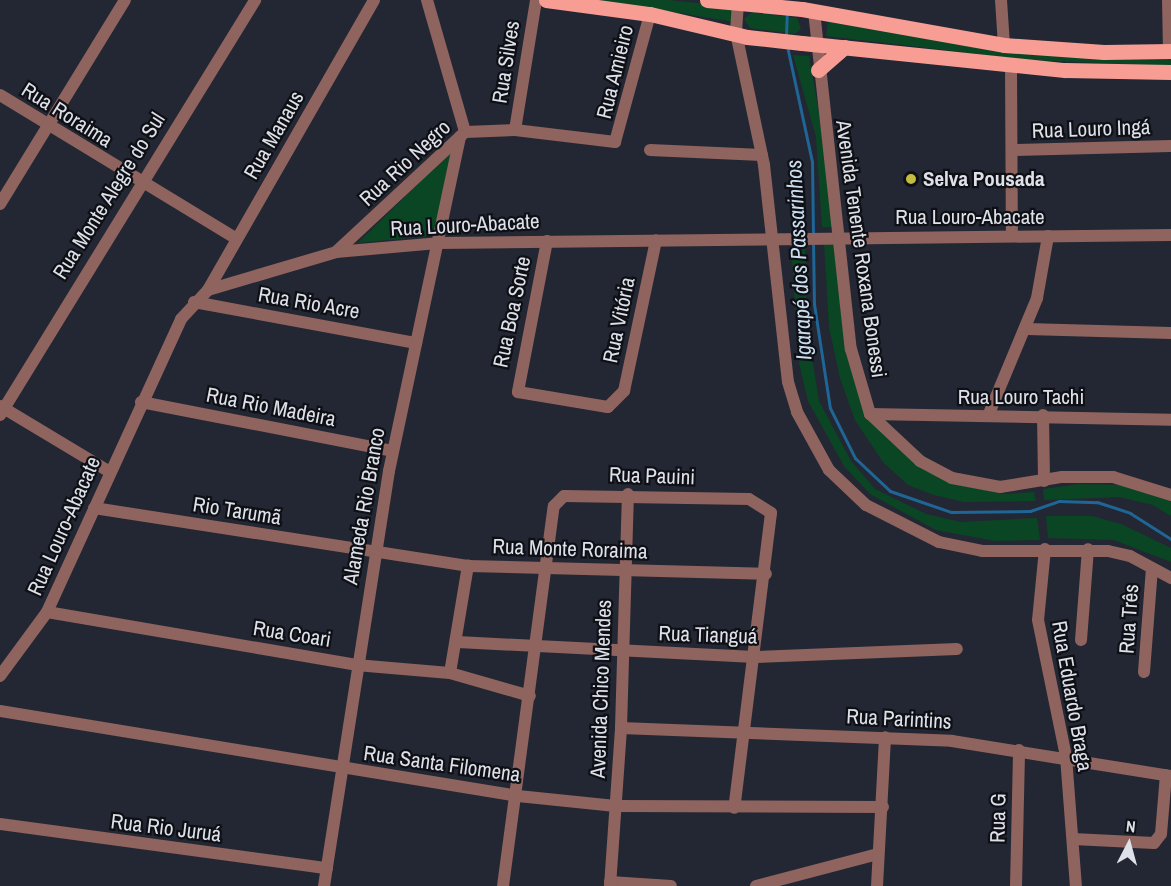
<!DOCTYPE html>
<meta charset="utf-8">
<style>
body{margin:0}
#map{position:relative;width:1171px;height:886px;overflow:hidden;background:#222733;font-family:"Archivo Narrow",sans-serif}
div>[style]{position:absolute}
.green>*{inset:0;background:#0b4624}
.stream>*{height:3px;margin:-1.5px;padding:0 1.5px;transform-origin:1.5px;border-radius:1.5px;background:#1f6595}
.minor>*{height:12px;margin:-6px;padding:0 6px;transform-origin:6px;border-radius:6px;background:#8f635e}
.tertiary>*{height:12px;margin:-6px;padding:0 6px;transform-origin:6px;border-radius:6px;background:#8f635e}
.primary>*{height:15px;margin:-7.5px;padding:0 7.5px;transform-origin:7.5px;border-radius:7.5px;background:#f79d93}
.dots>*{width:16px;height:16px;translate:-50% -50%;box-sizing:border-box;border:3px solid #0e1015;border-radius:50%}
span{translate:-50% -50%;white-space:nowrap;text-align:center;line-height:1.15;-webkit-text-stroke:4.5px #0e1015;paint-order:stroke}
.street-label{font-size:21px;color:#dee1e9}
.poi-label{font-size:21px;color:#dee1e9;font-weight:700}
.left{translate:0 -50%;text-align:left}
.water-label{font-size:22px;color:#caddee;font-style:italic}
.north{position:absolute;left:1099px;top:814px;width:60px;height:60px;-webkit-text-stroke:4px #0e1015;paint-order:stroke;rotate:6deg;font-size:16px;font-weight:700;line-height:24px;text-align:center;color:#dee1e9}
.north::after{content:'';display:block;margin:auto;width:21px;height:27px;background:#dee1e9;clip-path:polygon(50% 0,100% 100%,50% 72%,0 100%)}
</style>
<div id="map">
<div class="green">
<div style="clip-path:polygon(600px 0,668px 0,736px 7px,734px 22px)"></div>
<div style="clip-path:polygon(752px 12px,797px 18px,801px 29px,795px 34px,750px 28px,744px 19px)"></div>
<div style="clip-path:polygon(828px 22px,959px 43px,1171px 57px,1171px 66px,1028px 60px,826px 36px)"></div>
<div style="clip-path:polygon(793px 55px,809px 56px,839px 227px,822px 227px,816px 137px)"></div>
<div style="clip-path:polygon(452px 150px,436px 225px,428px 236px,358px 243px)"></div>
<div style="clip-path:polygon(824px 243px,835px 243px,851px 363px,888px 438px,961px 484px,1003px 494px,1034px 492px,1036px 501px,964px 502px,934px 495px,908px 485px,883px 462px,855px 420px,840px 378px,829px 327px)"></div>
<div style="clip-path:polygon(791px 244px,805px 244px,807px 327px,819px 401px,851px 461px,875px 489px,926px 514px,961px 522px,1037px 518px,1040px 540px,995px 541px,936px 530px,870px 494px,844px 466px,808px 401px,799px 363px)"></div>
<div style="clip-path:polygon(1079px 484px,1128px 485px,1171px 499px,1171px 516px,1153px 505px,1119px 497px,1044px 500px,1043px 489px)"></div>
<div style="clip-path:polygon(1046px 516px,1092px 516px,1121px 524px,1171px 548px,1171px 562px,1114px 540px,1048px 538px)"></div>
</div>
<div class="stream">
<div style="left:786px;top:36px;width:23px;rotate:-88deg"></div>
<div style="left:787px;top:46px;width:119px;rotate:77.8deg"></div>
<div style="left:812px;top:162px;width:73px;rotate:89.2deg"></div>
<div style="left:813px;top:241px;width:63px;rotate:89.1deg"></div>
<div style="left:814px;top:304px;width:105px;rotate:81.3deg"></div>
<div style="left:830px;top:408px;width:56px;rotate:63.4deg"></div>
<div style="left:855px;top:458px;width:48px;rotate:43.3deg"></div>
<div style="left:890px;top:491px;width:65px;rotate:19deg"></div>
<div style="left:951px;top:512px;width:79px;rotate:-0.7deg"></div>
<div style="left:1030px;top:511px;width:31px;rotate:-19deg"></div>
<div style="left:1059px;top:501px;width:38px;rotate:2deg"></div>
<div style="left:1097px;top:502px;width:35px;rotate:18deg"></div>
<div style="left:1130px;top:513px;width:49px;rotate:32.4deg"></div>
</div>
<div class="minor">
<div style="left:427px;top:0;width:137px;rotate:73.9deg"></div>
<div style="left:1001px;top:0;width:45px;rotate:86.2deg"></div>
<div style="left:1168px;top:0;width:51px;rotate:88.9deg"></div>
<div style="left:1011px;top:66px;width:170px;rotate:89.7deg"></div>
<div style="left:0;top:95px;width:277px;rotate:31.3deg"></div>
<div style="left:515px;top:130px;width:132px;rotate:-80.8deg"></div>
<div style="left:650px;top:150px;width:112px;rotate:2.6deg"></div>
<div style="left:1012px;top:150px;width:159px;rotate:-1.4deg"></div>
<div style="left:0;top:204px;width:239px;rotate:-58.5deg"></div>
<div style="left:547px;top:241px;width:154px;rotate:100.9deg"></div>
<div style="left:518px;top:392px;width:91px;rotate:9.5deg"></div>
<div style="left:608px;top:407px;width:23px;rotate:-45deg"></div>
<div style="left:624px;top:391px;width:154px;rotate:-78deg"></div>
<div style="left:336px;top:252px;width:176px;rotate:-42.9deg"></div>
<div style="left:465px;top:132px;width:50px;rotate:-2.3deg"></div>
<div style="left:515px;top:130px;width:101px;rotate:6.8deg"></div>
<div style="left:615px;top:142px;width:133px;rotate:-74.7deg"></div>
<div style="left:208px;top:290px;width:334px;rotate:-60.2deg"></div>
<div style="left:194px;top:302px;width:226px;rotate:10.5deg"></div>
<div style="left:1027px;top:329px;width:144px;rotate:1.6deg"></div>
<div style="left:141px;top:402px;width:256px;rotate:11deg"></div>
<div style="left:0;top:406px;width:128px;rotate:31deg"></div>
<div style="left:870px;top:414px;width:301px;rotate:1.1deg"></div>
<div style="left:0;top:415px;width:487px;rotate:-58.4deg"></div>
<div style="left:1043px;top:415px;width:66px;rotate:89.1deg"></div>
<div style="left:988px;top:416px;width:128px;rotate:-67.4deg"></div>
<div style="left:1037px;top:298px;width:63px;rotate:-79.9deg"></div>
<div style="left:94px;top:508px;width:378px;rotate:8.8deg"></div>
<div style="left:468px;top:566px;width:298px;rotate:1.5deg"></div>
<div style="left:1045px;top:549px;width:71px;rotate:95.6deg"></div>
<div style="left:1038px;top:620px;width:140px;rotate:78.4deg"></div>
<div style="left:1066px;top:757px;width:129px;rotate:85.6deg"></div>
<div style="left:47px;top:612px;width:314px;rotate:9.7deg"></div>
<div style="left:356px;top:665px;width:94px;rotate:4.9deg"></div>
<div style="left:450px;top:673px;width:83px;rotate:16deg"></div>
<div style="left:1081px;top:640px;width:91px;rotate:-85.6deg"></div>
<div style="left:458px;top:642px;width:297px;rotate:2.9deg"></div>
<div style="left:755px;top:657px;width:202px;rotate:-2.3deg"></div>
<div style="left:1144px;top:672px;width:104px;rotate:-85.6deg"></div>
<div style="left:450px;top:673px;width:109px;rotate:-80.5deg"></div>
<div style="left:0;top:676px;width:79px;rotate:-53.7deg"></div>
<div style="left:47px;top:612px;width:322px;rotate:-65.4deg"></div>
<div style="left:181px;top:319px;width:40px;rotate:-47deg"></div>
<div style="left:208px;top:290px;width:134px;rotate:-16.5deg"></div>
<div style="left:336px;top:252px;width:102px;rotate:-5deg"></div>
<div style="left:438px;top:243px;width:733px;rotate:-0.63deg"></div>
<div style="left:0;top:711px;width:525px;rotate:9.32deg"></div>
<div style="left:518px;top:796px;width:98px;rotate:5.9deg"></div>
<div style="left:615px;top:806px;width:268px;rotate:0.2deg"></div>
<div style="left:621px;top:728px;width:331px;rotate:2.2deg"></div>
<div style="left:952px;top:741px;width:222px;rotate:9.1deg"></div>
<div style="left:0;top:824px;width:330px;rotate:7.7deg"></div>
<div style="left:1073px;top:839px;width:81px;rotate:2.8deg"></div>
<div style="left:1154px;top:843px;width:11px;rotate:-52deg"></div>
<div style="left:1161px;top:834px;width:59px;rotate:-85.2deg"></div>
<div style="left:610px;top:882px;width:61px;rotate:3.8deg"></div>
<div style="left:324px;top:886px;width:420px;rotate:-81.1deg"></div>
<div style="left:389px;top:471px;width:342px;rotate:-78deg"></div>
<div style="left:503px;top:886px;width:383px;rotate:-82.4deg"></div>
<div style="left:554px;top:506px;width:14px;rotate:-45deg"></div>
<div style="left:564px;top:496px;width:185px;rotate:0.9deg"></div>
<div style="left:749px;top:499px;width:26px;rotate:32deg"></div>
<div style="left:771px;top:513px;width:297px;rotate:97.1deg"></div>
<div style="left:610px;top:886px;width:158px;rotate:-86deg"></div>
<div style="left:621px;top:728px;width:234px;rotate:-88.3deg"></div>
<div style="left:756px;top:886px;width:126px;rotate:-14.7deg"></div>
<div style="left:877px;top:886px;width:149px;rotate:-86.9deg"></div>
<div style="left:1016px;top:886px;width:136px;rotate:-88.7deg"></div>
</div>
<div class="tertiary">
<div style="left:738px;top:3px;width:30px;rotate:94deg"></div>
<div style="left:736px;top:33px;width:135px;rotate:78deg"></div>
<div style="left:764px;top:165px;width:218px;rotate:83.7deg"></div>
<div style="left:788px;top:382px;width:31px;rotate:73deg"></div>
<div style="left:797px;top:412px;width:66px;rotate:61.1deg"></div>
<div style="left:829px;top:470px;width:51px;rotate:43.4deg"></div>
<div style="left:866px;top:505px;width:82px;rotate:26.9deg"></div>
<div style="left:939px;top:542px;width:44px;rotate:11.8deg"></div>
<div style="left:982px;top:551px;width:126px"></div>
<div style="left:1108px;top:551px;width:23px;rotate:13deg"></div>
<div style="left:1130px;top:556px;width:47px;rotate:28.2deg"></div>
<div style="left:814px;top:11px;width:340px;rotate:83.8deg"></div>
<div style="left:851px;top:349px;width:68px;rotate:73.7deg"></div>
<div style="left:870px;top:414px;width:69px;rotate:43.2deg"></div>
<div style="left:920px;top:461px;width:36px;rotate:28deg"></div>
<div style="left:952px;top:478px;width:49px;rotate:10.6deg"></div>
<div style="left:1000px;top:487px;width:63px;rotate:-9.2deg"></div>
<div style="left:1062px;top:477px;width:51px"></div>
<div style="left:1113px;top:477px;width:61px;rotate:17.2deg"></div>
</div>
<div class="primary">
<div style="left:546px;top:0;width:105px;rotate:7.7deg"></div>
<div style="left:650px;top:14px;width:100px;rotate:13.3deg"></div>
<div style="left:747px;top:37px;width:55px;rotate:6.2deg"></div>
<div style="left:802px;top:43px;width:264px;rotate:5.9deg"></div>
<div style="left:1065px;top:70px;width:106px;rotate:1.1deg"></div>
<div style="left:707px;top:0;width:95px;rotate:5.4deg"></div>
<div style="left:802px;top:9px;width:205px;rotate:10.1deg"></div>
<div style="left:1004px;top:45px;width:100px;rotate:4deg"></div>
<div style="left:1104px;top:52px;width:67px;rotate:-0.9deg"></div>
<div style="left:818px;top:70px;width:35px;rotate:-41deg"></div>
</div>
<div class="dots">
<div style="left:911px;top:179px;background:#c2bd3f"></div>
</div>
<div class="street-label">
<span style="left:506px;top:62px;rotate:-81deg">Rua Silves</span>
<span style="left:615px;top:72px;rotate:-76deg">Rua Amieiro</span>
<span style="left:67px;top:115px;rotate:32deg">Rua Roraima</span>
<span style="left:1091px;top:129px;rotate:-2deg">Rua Louro Ingá</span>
<span style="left:274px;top:135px;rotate:-60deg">Rua Manaus</span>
<span style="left:405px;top:163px;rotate:-43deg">Rua Rio Negro</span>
<span style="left:109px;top:196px;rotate:-58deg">Rua Monte Alegre do Sul</span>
<span style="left:970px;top:217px">Rua Louro-Abacate</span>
<span style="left:465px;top:225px;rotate:-3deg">Rua Louro-Abacate</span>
<span style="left:861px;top:249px;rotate:82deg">Avenida Tenente Roxana Bonessi</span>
<span style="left:309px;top:303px;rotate:10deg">Rua Rio Acre</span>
<span style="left:512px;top:312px;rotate:-78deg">Rua Boa Sorte</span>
<span style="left:619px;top:320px;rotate:-78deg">Rua Vitória</span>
<span style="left:1021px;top:397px">Rua Louro Tachi</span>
<span style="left:271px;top:407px;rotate:11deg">Rua Rio Madeira</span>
<span style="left:652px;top:476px;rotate:2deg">Rua Pauini</span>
<span style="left:364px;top:506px;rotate:-80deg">Alameda Rio Branco</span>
<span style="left:237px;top:511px;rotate:9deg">Rio Tarumã</span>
<span style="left:64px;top:526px;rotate:-66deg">Rua Louro-Abacate</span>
<span style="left:570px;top:549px;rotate:2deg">Rua Monte Roraima</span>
<span style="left:1129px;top:619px;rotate:-86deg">Rua Três</span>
<span style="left:292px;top:634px;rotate:9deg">Rua Coari</span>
<span style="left:708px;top:635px;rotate:2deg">Rua Tianguá</span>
<span style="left:601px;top:689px;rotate:-88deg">Avenida Chico Mendes</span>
<span style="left:1072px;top:696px;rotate:80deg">Rua Eduardo Braga</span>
<span style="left:899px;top:719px;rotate:3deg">Rua Parintins</span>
<span style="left:442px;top:764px;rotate:8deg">Rua Santa Filomena</span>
<span style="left:998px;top:818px;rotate:-89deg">Rua G</span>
<span style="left:166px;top:828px;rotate:7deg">Rua Rio Juruá</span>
</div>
<div class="poi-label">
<span class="left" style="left:923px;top:179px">Selva Pousada</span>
</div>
<div class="water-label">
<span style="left:799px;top:260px;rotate:-93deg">Igarapé dos Passarinhos</span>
</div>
<div class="north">N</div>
</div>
